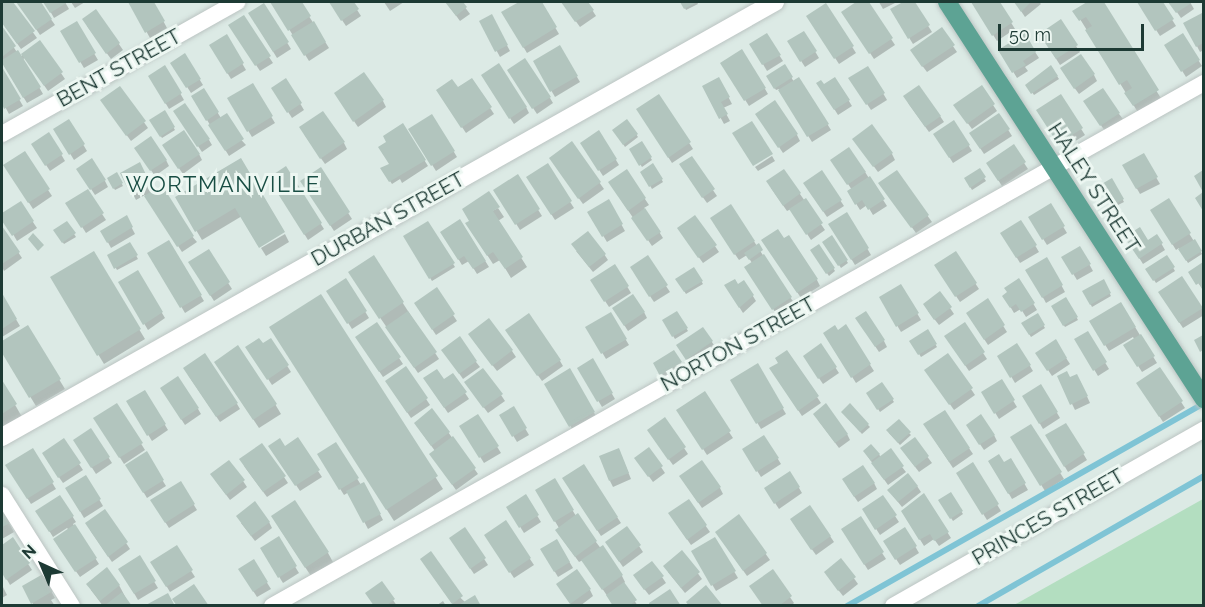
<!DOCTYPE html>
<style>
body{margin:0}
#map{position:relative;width:1205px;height:607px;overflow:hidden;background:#dceae5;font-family:Raleway,sans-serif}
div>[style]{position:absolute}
.green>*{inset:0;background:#b3dec0}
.shadow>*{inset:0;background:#0003}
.stream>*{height:6px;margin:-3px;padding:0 3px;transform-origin:3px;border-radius:3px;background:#7fc4d5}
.building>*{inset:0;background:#b2c5be}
.roads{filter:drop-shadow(0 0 2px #bbc4c2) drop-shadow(0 0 2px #bbc4c2)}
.minor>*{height:16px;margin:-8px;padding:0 8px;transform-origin:8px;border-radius:8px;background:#fff}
.tertiary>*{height:18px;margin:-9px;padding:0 9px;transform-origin:9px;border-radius:9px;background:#fff}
.primary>*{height:18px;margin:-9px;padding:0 9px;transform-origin:9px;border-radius:9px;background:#5da394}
span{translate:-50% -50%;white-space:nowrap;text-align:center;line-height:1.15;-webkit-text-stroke:6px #edf7f2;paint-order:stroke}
.street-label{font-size:21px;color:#1d3a34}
.neighbourhood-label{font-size:22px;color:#184d43;letter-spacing:1.5px}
.frame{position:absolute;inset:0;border:3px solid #1d3a34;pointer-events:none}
.north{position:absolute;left:12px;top:535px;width:60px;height:60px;-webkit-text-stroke:4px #edf7f2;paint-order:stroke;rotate:316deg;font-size:16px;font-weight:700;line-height:24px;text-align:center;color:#1d3a34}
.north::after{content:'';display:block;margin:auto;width:21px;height:27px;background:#1d3a34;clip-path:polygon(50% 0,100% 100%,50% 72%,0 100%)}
.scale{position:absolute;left:998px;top:24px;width:146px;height:27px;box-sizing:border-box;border:3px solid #1d3a34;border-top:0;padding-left:8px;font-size:18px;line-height:21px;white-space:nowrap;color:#1d3a34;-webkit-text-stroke:4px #edf7f2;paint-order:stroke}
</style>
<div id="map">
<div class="green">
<div style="clip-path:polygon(1203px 499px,1203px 605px,1014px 605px)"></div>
</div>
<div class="shadow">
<div style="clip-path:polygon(2px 2px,11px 2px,37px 38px,21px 49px,2px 22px,4px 5px)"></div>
<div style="clip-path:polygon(18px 2px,39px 2px,55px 25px,40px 35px)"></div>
<div style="clip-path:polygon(45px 2px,65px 2px,69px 9px,54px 18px)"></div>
<div style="clip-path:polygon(71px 2px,85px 2px,75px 8px)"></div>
<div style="clip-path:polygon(130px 2px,153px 2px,167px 28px,150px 38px)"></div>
<div style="clip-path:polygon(272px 2px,300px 2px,329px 48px,309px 61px)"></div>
<div style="clip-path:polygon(330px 2px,352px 2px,361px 16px,346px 26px)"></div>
<div style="clip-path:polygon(384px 2px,404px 2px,390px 11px)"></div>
<div style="clip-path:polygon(446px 2px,461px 2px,470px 14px,460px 21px)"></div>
<div style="clip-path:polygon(521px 2px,540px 2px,559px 34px,527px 53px,503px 13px)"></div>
<div style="clip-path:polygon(562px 2px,587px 2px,596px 16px,580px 27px)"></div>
<div style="clip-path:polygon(682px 2px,697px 2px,698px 4px,686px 10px)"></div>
<div style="clip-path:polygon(859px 2px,867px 2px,895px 45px,874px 59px,843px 12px)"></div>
<div style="clip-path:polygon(879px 2px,897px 2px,883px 9px)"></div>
<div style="clip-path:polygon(906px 2px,913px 2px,932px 32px,913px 44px,892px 10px)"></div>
<div style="clip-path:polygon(972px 2px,998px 2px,1015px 29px,997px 41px)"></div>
<div style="clip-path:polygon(1015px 2px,1039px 2px,1041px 4px,1025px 17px)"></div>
<div style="clip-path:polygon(1086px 2px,1102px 2px,1162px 100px,1139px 114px,1075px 11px,1087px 3px)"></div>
<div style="clip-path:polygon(1138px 2px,1161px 2px,1176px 26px,1160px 36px)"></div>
<div style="clip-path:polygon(1170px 2px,1190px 2px,1194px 9px,1181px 18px)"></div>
<div style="clip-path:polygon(264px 5px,291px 49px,277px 58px,250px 14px)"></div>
<div style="clip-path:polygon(826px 5px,856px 53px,839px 64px,808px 16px)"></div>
<div style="clip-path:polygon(96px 11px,123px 50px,111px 59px,87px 26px)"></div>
<div style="clip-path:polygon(1201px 15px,1204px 50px,1200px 52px,1185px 23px)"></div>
<div style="clip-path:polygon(491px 16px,510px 51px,500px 57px,481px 22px)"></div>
<div style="clip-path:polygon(76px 23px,98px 60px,84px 68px,62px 31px)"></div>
<div style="clip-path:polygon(2px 29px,20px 57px,40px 42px,65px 79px,48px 91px,25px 58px,23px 59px,43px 94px,27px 103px,2px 62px)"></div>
<div style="clip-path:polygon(942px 30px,957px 52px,927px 72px,915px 56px)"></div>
<div style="clip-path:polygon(234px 31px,269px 57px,273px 63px,260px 71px)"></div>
<div style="clip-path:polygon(804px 33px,819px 58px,805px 67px,789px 42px)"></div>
<div style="clip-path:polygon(766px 35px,783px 61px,767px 71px,751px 44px)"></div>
<div style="clip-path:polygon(1024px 35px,1039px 58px,1025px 67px,1028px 71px,1017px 78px,1000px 50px)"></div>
<div style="clip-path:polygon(1182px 35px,1202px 66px,1186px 77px,1166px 45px)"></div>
<div style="clip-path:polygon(226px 36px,246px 70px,231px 79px,211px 45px)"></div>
<div style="clip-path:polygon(1044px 40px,1076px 46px,1080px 52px,1060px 65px)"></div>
<div style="clip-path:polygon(560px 48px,580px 82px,555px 97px,535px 62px)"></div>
<div style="clip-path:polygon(742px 51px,768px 94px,749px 106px,722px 63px)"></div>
<div style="clip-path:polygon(185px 56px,203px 85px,191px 93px,172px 63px)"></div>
<div style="clip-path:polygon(165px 67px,184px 100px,169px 109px,150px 77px)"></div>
<div style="clip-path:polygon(785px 67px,794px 82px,799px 79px,831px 130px,812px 142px,779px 89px,776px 90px,768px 77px)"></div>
<div style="clip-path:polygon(1051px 67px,1059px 79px,1034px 95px,1027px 85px)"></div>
<div style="clip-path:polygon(868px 68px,887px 100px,871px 110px,850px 78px)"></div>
<div style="clip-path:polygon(2px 70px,23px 106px,9px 114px,2px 101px)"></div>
<div style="clip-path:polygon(1065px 75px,1094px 75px,1097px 81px,1079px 94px)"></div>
<div style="clip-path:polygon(512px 76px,550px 98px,553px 103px,537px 114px)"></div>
<div style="clip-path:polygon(719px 79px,732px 104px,723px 108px,730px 121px,724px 124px,704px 87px)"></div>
<div style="clip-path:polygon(835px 79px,852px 106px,838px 115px,818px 83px,824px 86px)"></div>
<div style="clip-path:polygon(286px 80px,304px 110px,292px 118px,273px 88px)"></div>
<div style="clip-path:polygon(472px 80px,494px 114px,466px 133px,441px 96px)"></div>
<div style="clip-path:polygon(486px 82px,526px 107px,529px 113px,514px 124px)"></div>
<div style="clip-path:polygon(252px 85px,275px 123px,252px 137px,229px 99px)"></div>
<div style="clip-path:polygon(981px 87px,997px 111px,972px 129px,959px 111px)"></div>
<div style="clip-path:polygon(120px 88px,148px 128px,131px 141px,106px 107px)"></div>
<div style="clip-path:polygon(203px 90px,221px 118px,246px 145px,229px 156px,193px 97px)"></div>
<div style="clip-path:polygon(659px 96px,693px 149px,672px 163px,642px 116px)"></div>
<div style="clip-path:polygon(1060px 96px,1085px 135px,1063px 149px,1041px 117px)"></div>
<div style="clip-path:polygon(339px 99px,383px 101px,386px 107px,358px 127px)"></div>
<div style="clip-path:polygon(908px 103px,940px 116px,944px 122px,929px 132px)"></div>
<div style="clip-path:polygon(1089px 108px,1119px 114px,1123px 119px,1105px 131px)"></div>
<div style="clip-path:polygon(164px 112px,175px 130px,162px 138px,151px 120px)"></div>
<div style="clip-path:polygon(999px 115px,1012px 136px,984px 154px,971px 134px)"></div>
<div style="clip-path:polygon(432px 116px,457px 157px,436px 171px,410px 129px)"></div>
<div style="clip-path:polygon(179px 118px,209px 140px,212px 145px,202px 152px)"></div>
<div style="clip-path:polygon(761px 120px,797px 135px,800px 141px,783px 153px)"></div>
<div style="clip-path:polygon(69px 121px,87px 151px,74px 160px,55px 129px)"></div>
<div style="clip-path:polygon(627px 121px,638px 137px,625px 147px,614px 130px)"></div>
<div style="clip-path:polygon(954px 122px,972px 151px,953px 163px,935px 134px)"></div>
<div style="clip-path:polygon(402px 125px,428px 166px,402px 183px,400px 179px,392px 184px,382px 169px,390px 164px,388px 142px)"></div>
<div style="clip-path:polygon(599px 132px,619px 165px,603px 176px,582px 143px)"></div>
<div style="clip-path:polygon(49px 134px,65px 161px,50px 171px,33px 145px)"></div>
<div style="clip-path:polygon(304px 134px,344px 143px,347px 149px,325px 164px)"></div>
<div style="clip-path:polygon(571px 143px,604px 189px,583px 204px,554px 164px)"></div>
<div style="clip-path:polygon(641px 143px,652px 160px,642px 167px,631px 150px)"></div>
<div style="clip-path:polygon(858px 145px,892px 154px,895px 160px,878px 172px)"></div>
<div style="clip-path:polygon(1013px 146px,1028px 169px,1002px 186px,991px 169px)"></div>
<div style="clip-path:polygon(167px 151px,199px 154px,202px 160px,183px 174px)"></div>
<div style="clip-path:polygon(24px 153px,52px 196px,33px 209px,5px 165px)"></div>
<div style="clip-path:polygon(140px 154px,166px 160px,169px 166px,155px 176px)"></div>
<div style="clip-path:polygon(1143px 155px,1160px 184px,1140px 194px,1124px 166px)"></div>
<div style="clip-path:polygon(772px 156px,775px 161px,758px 171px,755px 167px)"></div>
<div style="clip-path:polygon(691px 158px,717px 196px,707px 203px,684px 171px)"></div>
<div style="clip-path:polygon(240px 160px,242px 216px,202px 240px,177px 198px)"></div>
<div style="clip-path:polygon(653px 165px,663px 182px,652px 189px,642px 172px)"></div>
<div style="clip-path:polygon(547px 166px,574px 208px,555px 220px,528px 178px)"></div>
<div style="clip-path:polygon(836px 166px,865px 172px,887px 206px,873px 215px,867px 205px,860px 210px,849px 192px,852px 190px)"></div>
<div style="clip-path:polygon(285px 168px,324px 229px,308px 240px,270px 178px)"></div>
<div style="clip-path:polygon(78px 169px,105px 181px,108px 187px,95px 195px)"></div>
<div style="clip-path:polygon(320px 169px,352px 219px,334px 231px,306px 187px)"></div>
<div style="clip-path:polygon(143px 170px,154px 192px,197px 242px,182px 252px,145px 195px,136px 200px,122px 173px)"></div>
<div style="clip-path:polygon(979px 170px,986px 181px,972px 190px,966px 179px)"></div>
<div style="clip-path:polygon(626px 171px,649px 205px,644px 208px,663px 238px,652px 246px,613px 188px)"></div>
<div style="clip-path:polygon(784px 171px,825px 230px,811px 240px,791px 209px,787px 211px,771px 188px)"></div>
<div style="clip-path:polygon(896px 172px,932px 222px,916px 233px,884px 189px)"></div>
<div style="clip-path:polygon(116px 174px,123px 186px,115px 190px,109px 179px)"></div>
<div style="clip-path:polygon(517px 176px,542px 216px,520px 230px,495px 190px)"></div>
<div style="clip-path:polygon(1112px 180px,1124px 202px,1114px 207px,1102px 185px)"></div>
<div style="clip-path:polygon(808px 189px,840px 200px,844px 206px,827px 217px)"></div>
<div style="clip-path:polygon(87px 191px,106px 220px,86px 233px,67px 203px)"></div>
<div style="clip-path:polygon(1168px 200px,1202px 254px,1188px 263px,1179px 248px,1176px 250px,1152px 211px)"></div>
<div style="clip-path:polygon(608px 201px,625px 231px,607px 242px,589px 212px)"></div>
<div style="clip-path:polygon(20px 203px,37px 228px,17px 241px,2px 215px)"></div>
<div style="clip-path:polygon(1050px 205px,1067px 233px,1047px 245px,1030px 218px)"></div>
<div style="clip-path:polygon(731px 206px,794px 303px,777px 315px,750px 273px,752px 263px,747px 255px,739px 260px,715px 225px)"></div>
<div style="clip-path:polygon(498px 208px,504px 217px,498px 221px,527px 267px,511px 278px,500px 260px,493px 264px,467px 224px)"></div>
<div style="clip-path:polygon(847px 214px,871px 255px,855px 265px,830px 224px)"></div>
<div style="clip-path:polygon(126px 217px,135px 234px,111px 248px,102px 231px)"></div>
<div style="clip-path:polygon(695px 217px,719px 252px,703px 263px,682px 234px)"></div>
<div style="clip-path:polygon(460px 221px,489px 267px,477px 274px,469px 261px,462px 265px,442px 232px)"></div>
<div style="clip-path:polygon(1021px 222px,1039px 252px,1020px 263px,1002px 233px)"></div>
<div style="clip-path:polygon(67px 223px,76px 237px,64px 244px,55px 231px)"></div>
<div style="clip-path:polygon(428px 223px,455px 267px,432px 281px,405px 237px)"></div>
<div style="clip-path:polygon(2px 228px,22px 258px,4px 271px,2px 267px)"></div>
<div style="clip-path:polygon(285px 234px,289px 242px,266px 256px,261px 248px)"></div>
<div style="clip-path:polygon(1157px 236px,1165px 250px,1143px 264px,1126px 237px,1148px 242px)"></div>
<div style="clip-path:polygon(831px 237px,848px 263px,841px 268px,824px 242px)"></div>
<div style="clip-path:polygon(168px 242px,204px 301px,185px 313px,150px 254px)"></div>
<div style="clip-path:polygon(130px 244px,138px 259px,117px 270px,109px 256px)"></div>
<div style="clip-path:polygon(767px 246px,817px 280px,820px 286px,801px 298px)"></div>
<div style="clip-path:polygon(819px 246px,835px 271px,829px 276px,812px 251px)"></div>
<div style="clip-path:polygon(1080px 248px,1093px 271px,1077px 280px,1063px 257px)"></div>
<div style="clip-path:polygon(208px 251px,232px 289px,214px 301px,190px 263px)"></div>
<div style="clip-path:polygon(576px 251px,604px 254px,608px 260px,593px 272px)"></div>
<div style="clip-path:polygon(93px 253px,145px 339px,104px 364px,52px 278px)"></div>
<div style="clip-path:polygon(373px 257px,439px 359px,418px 373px,355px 281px)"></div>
<div style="clip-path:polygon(1167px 257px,1175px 271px,1156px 283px,1147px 269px)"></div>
<div style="clip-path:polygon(1047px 259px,1065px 292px,1046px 303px,1028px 270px)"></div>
<div style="clip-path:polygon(1204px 264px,1204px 291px,1190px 272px)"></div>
<div style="clip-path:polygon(615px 266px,631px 293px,609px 307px,592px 281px)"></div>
<div style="clip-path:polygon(694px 269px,703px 284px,686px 294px,677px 279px)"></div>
<div style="clip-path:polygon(137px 272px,165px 318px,148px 330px,120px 283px)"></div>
<div style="clip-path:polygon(940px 272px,975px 283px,979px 289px,960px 302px)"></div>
<div style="clip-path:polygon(635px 274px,666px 286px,670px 292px,654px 302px)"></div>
<div style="clip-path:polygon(1181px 278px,1204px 312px,1204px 315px,1183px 328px,1163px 298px)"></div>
<div style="clip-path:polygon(346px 280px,369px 318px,352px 329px,328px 291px)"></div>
<div style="clip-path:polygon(1019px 280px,1037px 310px,1026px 317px,1021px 309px,1014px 313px,1004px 296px)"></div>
<div style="clip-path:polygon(1103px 281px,1111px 296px,1092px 307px,1084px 291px)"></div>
<div style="clip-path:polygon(744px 282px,756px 301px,743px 313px,726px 286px,737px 286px)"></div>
<div style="clip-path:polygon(901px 286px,921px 320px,901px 332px,881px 298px)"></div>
<div style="clip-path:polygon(940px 293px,954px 314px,939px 325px,928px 311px)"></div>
<div style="clip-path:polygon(2px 296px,20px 326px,2px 337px)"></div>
<div style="clip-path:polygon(320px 296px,443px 489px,394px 521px,278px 339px)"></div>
<div style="clip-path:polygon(1066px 299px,1078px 320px,1065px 327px,1053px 307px)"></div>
<div style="clip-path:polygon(987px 300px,1007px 332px,988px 345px,971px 319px)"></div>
<div style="clip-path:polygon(1121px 304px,1157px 363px,1142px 372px,1125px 345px,1134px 339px,1133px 337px,1109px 351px,1091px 322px)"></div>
<div style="clip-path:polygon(419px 309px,453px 315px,457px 321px,436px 335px)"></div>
<div style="clip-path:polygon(644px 312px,647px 318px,628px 331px,617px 314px)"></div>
<div style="clip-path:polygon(677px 313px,688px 331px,675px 339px,664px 321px)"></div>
<div style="clip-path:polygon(610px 314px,629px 345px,606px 359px,587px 327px)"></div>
<div style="clip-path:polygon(1037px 315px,1045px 328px,1031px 337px,1023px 324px)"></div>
<div style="clip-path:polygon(964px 324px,987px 359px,969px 371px,950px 343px)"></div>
<div style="clip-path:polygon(861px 325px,884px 341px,887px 347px,879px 352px)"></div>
<div style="clip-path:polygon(845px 326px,874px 371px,856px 383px,825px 334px,838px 332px)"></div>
<div style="clip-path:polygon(27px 327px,65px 389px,36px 406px,2px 351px,2px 343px)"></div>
<div style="clip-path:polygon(703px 329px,716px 348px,691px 365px,682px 352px)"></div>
<div style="clip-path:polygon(927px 331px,937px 347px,921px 357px,911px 341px)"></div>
<div style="clip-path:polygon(1087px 333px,1109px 369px,1098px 376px,1076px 339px)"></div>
<div style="clip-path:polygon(510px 336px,560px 361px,563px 366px,542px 381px)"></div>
<div style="clip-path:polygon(271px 340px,291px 372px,272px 385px,251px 353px)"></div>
<div style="clip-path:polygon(473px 340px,512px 351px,516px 357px,497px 371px)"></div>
<div style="clip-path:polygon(1055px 341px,1070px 364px,1052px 376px,1037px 353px)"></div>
<div style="clip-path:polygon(361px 344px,399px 358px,403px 364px,383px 377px)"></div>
<div style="clip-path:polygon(1017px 345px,1033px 371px,1015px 383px,999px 356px)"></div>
<div style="clip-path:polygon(674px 352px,682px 365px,663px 377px,655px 364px)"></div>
<div style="clip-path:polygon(787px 352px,821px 403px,802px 416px,775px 375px)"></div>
<div style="clip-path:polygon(948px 355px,975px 395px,954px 410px,930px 376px)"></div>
<div style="clip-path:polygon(447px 356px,476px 362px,480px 367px,463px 379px)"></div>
<div style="clip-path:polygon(592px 360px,615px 399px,602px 407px,579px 368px)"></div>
<div style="clip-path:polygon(808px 362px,835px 367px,839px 373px,823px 384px)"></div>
<div style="clip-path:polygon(757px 365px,786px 414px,761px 429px,732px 380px)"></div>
<div style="clip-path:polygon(406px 368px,430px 405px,411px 418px,390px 387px)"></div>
<div style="clip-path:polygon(1160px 369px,1185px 408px,1163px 422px,1142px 389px)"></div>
<div style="clip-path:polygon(570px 370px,597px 418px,574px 432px,546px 384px)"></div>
<div style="clip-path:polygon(221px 371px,275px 404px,281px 414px,259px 428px)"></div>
<div style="clip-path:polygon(188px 375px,237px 404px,240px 409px,220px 422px)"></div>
<div style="clip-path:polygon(1059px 377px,1080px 381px,1090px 403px,1075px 410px)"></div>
<div style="clip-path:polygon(443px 381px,465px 393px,469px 399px,448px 413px,429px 385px)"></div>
<div style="clip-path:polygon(1001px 381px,1017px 407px,999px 419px,983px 393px)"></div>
<div style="clip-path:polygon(2px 382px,22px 417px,2px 430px)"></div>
<div style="clip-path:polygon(882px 384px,894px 402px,880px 412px,868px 394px)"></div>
<div style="clip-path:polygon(1041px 386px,1060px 418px,1043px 429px,1024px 396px)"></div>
<div style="clip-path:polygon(470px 389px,501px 395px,505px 401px,488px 413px)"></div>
<div style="clip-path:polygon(145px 392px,168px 430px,152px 441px,128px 402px)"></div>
<div style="clip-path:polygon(165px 394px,198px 409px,201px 414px,185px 425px)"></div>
<div style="clip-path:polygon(117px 405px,145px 450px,124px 464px,95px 418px)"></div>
<div style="clip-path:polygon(513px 408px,529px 435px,517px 442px,501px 415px)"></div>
<div style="clip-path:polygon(944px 412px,973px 454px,953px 468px,928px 430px)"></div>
<div style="clip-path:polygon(844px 414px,868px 425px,870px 427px,862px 434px)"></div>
<div style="clip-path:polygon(478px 416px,501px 453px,484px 463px,461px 426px)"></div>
<div style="clip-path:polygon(682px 416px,729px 432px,733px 438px,707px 455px)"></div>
<div style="clip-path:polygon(818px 420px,847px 434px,850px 440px,839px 448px)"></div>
<div style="clip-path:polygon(1066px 425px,1087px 460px,1068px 472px,1047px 436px)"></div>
<div style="clip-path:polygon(1031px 426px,1064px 479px,1045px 491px,1012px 438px)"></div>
<div style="clip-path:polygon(419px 429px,448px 432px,478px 474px,456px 490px,435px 460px,435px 451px)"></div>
<div style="clip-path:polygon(91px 430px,112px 463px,96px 474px,75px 441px)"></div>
<div style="clip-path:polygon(971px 431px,994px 435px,997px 441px,984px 450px)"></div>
<div style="clip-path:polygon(889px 433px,909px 433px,911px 435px,900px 445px)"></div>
<div style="clip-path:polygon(652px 436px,684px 448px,688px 454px,673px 465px)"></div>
<div style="clip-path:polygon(764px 437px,781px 464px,761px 477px,744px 450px)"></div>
<div style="clip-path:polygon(914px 439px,932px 463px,919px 472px,906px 455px)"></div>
<div style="clip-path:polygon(336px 444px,361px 485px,364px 484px,383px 520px,368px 529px,349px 492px,344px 495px,319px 455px)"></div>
<div style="clip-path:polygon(285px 448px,318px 471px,322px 477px,300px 491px,274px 452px)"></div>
<div style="clip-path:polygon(649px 449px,665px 473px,653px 482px,640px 464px)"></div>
<div style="clip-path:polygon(32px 450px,56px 489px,31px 504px,7px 466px)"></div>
<div style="clip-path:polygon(619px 450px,631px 479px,613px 487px,610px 481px)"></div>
<div style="clip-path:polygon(146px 454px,166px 486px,147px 498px,127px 465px)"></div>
<div style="clip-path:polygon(866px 454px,879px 454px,881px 458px,902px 467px,906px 472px,888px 485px)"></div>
<div style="clip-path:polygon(47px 460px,79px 464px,83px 470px,63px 483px)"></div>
<div style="clip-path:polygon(1011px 460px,1028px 490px,1012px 499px,990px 461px,1003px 464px)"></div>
<div style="clip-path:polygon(972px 464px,1001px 511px,987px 520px,958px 473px)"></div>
<div style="clip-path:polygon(244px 466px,284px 477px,288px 483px,267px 497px)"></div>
<div style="clip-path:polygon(790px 473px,802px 493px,779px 509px,766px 489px)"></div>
<div style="clip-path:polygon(86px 477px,103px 506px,84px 518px,67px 489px)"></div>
<div style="clip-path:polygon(215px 480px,243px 481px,247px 487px,230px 500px)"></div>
<div style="clip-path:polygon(554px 480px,576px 516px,622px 576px,625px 582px,623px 584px,638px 606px,614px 606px,583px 560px,579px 562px,560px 536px,559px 528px,537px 491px)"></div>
<div style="clip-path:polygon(684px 482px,720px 488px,723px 494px,702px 508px)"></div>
<div style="clip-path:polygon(180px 483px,197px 510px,169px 528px,152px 501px)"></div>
<div style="clip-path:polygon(874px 483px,877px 489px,858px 502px,847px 486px)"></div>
<div style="clip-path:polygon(567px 484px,617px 517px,621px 523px,601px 536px)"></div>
<div style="clip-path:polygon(917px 486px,921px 492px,902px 507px,893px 496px)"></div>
<div style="clip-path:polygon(950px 494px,963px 514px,953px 521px,940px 501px)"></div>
<div style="clip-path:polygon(525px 496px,541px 522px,524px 533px,508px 507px)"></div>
<div style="clip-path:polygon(924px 496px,951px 538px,939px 546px,934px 539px,924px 546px,903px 512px)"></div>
<div style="clip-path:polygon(60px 497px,76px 522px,73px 524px,99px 564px,80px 577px,58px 546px,69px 530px,67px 528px,53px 537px,37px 511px)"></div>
<div style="clip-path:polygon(688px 501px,710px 532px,691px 545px,673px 519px)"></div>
<div style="clip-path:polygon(2px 510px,14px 532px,2px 539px)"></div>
<div style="clip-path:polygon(864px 510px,895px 516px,899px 522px,880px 535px)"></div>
<div style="clip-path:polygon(105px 511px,130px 549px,112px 562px,90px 530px)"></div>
<div style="clip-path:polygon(739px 516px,770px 560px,747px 576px,721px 539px)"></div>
<div style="clip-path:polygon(860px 519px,886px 559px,868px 570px,843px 530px)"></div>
<div style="clip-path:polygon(269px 522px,272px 528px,255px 541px,241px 523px)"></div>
<div style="clip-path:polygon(505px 522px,534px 565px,514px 578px,489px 541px)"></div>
<div style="clip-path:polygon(278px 526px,328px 553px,333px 562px,311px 576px)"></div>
<div style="clip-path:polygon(795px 526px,830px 536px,834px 542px,816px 555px)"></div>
<div style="clip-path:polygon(627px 528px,643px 552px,623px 567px,610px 548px)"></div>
<div style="clip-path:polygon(465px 529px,488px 565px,474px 574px,454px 544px)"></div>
<div style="clip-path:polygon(905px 529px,919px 553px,900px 565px,885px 542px)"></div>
<div style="clip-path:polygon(12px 539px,32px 570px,10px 585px,2px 571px,2px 547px)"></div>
<div style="clip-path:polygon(278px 539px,299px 573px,283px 583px,262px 549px)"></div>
<div style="clip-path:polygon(715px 539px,738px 578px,716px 591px,693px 552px)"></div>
<div style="clip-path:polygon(557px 541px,573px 568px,558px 577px,542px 550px)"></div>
<div style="clip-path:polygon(176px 547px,195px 577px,170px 592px,152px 562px)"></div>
<div style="clip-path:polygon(682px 552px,702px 579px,685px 593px,668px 572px)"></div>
<div style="clip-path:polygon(139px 557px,158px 588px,138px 600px,120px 569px)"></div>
<div style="clip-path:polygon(841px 560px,858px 584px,843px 596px,829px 578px)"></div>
<div style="clip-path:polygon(253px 561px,271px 589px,257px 597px,240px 570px)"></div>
<div style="clip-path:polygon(425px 565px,465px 602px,479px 606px,454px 606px)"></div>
<div style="clip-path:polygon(772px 571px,794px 603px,791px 606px,764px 606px)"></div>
<div style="clip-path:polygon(43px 576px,55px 598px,51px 600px,55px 606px,34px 606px,24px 587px)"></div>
<div style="clip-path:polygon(662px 577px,666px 583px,649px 595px,638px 581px)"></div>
<div style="clip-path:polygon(2px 585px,7px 595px,2px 598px)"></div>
<div style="clip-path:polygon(119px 585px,130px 606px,103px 606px,91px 590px)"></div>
<div style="clip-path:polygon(561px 590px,590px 590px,593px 596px,580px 606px,572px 606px)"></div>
<div style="clip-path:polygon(393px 600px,397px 606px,375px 606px)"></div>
<div style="clip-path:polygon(443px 601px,446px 606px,436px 606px)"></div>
</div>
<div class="stream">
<div style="left:847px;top:606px;width:411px;rotate:-29.6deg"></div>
<div style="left:978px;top:606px;width:261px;rotate:-29.9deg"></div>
</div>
<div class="building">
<div style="clip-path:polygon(2px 2px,13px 2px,35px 31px,17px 44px,2px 23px)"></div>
<div style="clip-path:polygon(16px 2px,41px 2px,52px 19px,36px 30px)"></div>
<div style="clip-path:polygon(43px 2px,68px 2px,50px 13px)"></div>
<div style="clip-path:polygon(128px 2px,154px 2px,165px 21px,145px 33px)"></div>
<div style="clip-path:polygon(270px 2px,302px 2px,311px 16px,288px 31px)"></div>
<div style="clip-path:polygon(329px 2px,354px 2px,359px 9px,341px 21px)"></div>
<div style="clip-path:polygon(445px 2px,463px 2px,467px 7px,456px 16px)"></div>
<div style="clip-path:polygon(519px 2px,542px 2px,557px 27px,523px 48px,501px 12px)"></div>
<div style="clip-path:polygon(561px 2px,588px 2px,594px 10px,575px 22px)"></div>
<div style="clip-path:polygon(680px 2px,697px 2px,684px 9px)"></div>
<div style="clip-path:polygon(856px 2px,869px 2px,893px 38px,869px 54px,841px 12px)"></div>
<div style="clip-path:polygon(903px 2px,915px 2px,930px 25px,908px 39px,890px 9px)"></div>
<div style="clip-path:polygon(971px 2px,1000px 2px,1013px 22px,992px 36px)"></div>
<div style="clip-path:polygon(1014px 2px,1031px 2px,1021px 12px)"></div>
<div style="clip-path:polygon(1087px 2px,1104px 2px,1159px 90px,1133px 106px,1124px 93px,1132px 88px,1127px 80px,1119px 85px,1085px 30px,1092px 26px,1086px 17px,1079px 21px,1072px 11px)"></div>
<div style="clip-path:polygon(1137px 2px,1163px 2px,1174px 19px,1155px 31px)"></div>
<div style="clip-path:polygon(1168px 2px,1193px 2px,1176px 13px)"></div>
<div style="clip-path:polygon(264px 3px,289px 42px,273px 52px,248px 13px)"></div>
<div style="clip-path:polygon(826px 3px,854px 46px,834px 59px,806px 16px)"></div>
<div style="clip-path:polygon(96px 9px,120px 43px,106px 54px,82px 19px)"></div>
<div style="clip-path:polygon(1202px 13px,1203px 43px,1196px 47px,1183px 23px)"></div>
<div style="clip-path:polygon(492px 14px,508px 45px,495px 52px,479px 21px)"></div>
<div style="clip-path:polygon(244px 15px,271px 56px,255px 66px,228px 25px)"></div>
<div style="clip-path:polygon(1061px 19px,1078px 45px,1056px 59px,1039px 34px)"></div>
<div style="clip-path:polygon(77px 21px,96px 53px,79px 63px,60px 31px)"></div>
<div style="clip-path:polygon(314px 21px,326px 42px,304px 56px,291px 35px)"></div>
<div style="clip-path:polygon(2px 26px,16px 46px,2px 57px)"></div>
<div style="clip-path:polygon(942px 27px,955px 45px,922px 67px,910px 50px)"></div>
<div style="clip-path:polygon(804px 31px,817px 51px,800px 62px,787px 41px)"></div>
<div style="clip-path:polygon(767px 33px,781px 55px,762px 65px,749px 44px)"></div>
<div style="clip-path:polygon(1025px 33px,1036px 52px,1023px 61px,1026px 65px,1012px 73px,998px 50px)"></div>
<div style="clip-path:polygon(1183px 33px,1200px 60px,1181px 72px,1164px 45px)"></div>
<div style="clip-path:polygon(227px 34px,244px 63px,227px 74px,209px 45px)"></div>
<div style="clip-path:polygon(40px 40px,63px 72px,44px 86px,21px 54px)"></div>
<div style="clip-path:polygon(560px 45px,578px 76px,550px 92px,533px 61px)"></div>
<div style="clip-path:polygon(742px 49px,766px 88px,744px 101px,720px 63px)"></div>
<div style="clip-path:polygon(18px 50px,41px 87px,23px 98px,2px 63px,2px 60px)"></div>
<div style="clip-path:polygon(185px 53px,201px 79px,186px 88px,170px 63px)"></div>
<div style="clip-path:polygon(1081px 54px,1095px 74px,1074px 89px,1060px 68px)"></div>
<div style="clip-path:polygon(525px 58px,551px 97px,532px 109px,507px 70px)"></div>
<div style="clip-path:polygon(499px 63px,527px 107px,509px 119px,481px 75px)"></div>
<div style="clip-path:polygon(785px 64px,793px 77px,774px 89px,766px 76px)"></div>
<div style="clip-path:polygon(165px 65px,182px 93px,165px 104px,148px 76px)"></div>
<div style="clip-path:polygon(1051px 65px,1058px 76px,1031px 94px,1025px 85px)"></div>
<div style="clip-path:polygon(868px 66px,885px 93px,866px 105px,848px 78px)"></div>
<div style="clip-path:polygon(2px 67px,21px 99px,4px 109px,2px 104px)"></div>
<div style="clip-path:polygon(364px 72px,384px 100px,353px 122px,334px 93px)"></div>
<div style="clip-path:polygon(719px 77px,730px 97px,721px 102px,728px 114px,719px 119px,702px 86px)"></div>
<div style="clip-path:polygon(799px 77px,829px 124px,807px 137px,778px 90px)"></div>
<div style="clip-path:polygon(835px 77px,850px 100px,834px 110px,816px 83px,821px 80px,824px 84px)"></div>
<div style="clip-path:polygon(286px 78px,302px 103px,287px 113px,271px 88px)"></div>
<div style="clip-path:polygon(472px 78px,492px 107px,461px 128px,436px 90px,452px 79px,458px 87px)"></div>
<div style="clip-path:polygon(253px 83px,273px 116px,247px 132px,227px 98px)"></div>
<div style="clip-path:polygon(919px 85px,941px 116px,925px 127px,903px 96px)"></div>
<div style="clip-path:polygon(982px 85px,995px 104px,967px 124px,953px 105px)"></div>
<div style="clip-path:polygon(120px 86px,146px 121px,126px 136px,100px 100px)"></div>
<div style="clip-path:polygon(204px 88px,219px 112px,206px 121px,191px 96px)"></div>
<div style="clip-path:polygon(1103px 88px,1120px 113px,1100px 126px,1083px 101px)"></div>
<div style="clip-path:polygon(659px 94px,691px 142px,668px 158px,636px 109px)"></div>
<div style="clip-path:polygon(1061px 94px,1083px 128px,1058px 144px,1036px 110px)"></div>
<div style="clip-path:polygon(775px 100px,798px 134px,778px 148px,755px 114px)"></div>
<div style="clip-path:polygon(185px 103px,210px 139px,197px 147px,173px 111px)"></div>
<div style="clip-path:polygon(165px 110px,175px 127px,160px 137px,149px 120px)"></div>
<div style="clip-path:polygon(323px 111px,345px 142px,320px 159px,299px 127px)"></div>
<div style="clip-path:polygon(227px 113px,244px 139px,225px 151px,208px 125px)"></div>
<div style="clip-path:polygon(999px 113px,1010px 129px,980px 149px,969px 133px)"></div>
<div style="clip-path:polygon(432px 114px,455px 151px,431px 166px,408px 129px)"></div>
<div style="clip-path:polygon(69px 119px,85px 144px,69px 155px,53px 129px)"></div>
<div style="clip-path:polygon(627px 119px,638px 134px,623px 145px,612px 130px)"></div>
<div style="clip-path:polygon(954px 120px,970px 145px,949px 158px,933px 134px)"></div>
<div style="clip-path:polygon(752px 121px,773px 154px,753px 166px,732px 133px)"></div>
<div style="clip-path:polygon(403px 123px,426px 160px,389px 182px,380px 168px,389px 164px,378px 147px,386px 142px,383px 136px)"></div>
<div style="clip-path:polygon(872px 124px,893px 153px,873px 167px,852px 139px)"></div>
<div style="clip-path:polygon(184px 130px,200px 154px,178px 169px,162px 145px)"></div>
<div style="clip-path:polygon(599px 130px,617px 159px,598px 171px,580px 143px)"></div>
<div style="clip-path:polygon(49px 132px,63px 154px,45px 166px,31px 144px)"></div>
<div style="clip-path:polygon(151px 136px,167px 160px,150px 171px,134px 148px)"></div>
<div style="clip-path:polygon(572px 141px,601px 182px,578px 199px,549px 158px)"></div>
<div style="clip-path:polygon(642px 141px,652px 157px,639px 166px,629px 149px)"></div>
<div style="clip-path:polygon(1014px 144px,1026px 162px,998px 181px,986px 163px)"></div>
<div style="clip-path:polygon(849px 147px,866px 172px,847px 185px,830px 160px)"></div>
<div style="clip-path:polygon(25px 151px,50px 189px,28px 203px,3px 165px)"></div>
<div style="clip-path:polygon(1144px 153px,1158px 177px,1136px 189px,1122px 165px)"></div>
<div style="clip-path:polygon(692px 156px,715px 189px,702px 198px,679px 164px)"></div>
<div style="clip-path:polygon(92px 158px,106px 180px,90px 190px,76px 169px)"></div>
<div style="clip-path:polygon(241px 158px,285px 232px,259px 248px,235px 208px,195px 232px,175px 197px)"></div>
<div style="clip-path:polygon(140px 162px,151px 185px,131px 195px,120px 173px)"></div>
<div style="clip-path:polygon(548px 163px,572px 201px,551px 215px,526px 177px)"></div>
<div style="clip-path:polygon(653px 163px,663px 179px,649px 187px,640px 172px)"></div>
<div style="clip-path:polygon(286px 166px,322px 223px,304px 235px,268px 178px)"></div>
<div style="clip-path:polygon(321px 167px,350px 212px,330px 226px,300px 181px)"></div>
<div style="clip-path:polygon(980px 168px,986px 177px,970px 188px,964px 178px)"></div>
<div style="clip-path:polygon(627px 169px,646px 198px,628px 211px,608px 182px)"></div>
<div style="clip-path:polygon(784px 169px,801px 193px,783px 206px,766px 181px)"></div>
<div style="clip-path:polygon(822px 170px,842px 200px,823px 212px,803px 183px)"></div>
<div style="clip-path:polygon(897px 170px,929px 215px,911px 228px,878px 183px)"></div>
<div style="clip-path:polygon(1203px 170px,1203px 211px,1195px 198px,1203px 192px,1194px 176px)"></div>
<div style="clip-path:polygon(117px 172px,123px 183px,113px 189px,107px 178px)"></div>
<div style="clip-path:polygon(518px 174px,540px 209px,515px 225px,493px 190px)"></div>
<div style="clip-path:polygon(870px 176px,885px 199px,868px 210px,862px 200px,855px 205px,847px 191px)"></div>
<div style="clip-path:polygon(1112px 178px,1124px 199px,1112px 206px,1100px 185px)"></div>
<div style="clip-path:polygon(162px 185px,194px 236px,177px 247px,144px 196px)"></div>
<div style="clip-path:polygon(88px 189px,104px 213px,81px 228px,65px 203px)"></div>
<div style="clip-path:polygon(489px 191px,500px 207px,493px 211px,523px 257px,505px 269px,493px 252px,487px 256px,465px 223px,469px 221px,462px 209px)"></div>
<div style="clip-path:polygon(806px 198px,823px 223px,806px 235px,789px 209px)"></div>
<div style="clip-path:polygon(1169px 198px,1191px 233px,1172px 245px,1150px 210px)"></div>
<div style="clip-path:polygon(609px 199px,623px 224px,602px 237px,587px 212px)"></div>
<div style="clip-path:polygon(21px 201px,34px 221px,12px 236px,2px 221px,2px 213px)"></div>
<div style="clip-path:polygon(1051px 203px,1065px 226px,1042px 240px,1028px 217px)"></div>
<div style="clip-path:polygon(731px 204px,755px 241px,734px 255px,710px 218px)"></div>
<div style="clip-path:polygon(645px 208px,661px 232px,647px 241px,631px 218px)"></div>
<div style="clip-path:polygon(847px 212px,869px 248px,851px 260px,828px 224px)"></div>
<div style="clip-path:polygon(127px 215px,133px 227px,107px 243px,100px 231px)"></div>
<div style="clip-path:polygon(695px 215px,717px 245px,698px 258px,677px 228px)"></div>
<div style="clip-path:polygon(460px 219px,486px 261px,473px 269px,464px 256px,458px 260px,440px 232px)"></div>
<div style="clip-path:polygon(1021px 220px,1037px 245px,1016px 258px,1000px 233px)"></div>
<div style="clip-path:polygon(67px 221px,76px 233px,62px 243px,53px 230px)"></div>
<div style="clip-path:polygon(428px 221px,455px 263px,429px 279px,403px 236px)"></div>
<div style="clip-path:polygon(2px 226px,20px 252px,2px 264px)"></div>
<div style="clip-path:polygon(1140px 227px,1148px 240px,1157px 234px,1163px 243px,1139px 259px,1124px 237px)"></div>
<div style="clip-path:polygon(778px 229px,784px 238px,789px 235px,818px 279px,797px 293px,761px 240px)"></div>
<div style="clip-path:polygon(588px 231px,606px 254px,589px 267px,571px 244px)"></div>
<div style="clip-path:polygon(33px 233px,44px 245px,38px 251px,28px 239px)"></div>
<div style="clip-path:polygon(832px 235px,848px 260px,838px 266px,822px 242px)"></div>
<div style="clip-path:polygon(1195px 239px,1202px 251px,1186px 261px,1178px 249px)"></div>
<div style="clip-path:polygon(169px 240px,202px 295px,180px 308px,147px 253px)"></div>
<div style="clip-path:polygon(130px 242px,138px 255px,114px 269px,107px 255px)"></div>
<div style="clip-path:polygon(759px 243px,763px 250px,749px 260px,744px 253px)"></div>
<div style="clip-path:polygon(819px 244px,835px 268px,826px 274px,810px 250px)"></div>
<div style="clip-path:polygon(1080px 246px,1091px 264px,1072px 275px,1061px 257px)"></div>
<div style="clip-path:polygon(209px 249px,230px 282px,210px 296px,188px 262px)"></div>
<div style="clip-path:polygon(94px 251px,141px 329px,97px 356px,50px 277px)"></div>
<div style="clip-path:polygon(956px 251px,977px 283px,955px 297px,934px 265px)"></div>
<div style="clip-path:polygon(764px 254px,792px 297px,772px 310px,744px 267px)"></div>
<div style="clip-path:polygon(374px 255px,404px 302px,379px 319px,348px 272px)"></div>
<div style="clip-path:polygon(648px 255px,668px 285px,649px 297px,630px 267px)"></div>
<div style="clip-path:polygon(1167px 255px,1175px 267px,1153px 281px,1145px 269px)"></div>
<div style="clip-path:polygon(1047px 257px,1063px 285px,1042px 298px,1025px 270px)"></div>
<div style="clip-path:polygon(1203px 262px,1203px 291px,1199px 283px,1196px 285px,1188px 272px)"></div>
<div style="clip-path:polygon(615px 264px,629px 286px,604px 302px,590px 280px)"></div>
<div style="clip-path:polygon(694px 267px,703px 281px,684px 292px,675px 279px)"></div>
<div style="clip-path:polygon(138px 270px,163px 312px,143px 325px,118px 282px)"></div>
<div style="clip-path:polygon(1182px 276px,1203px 308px,1179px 323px,1158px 292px)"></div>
<div style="clip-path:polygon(346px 278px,367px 311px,347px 324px,326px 291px)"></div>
<div style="clip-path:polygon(1019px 278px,1035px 303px,1021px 312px,1016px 304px,1010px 308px,1002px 296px,1007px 292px,1004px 288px)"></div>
<div style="clip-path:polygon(735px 279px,738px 284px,744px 280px,754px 295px,739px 308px,724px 285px)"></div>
<div style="clip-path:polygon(1104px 279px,1111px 293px,1090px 305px,1082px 291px)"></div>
<div style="clip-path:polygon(901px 284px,919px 313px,896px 327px,879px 297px)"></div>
<div style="clip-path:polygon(437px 287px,455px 314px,432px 330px,414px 303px)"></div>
<div style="clip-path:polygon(940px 291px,952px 307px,934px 320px,923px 304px)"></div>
<div style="clip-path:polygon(2px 293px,17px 319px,2px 329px)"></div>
<div style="clip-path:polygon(321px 294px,438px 476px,386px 510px,269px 327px)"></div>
<div style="clip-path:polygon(633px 294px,645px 312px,624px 326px,612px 308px)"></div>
<div style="clip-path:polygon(1066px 297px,1078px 317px,1063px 326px,1051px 306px)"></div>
<div style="clip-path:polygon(988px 298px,1005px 325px,984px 340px,966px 313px)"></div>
<div style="clip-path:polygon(1121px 302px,1136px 327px,1104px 346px,1089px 321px)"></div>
<div style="clip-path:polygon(408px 311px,437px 352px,414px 368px,385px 327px)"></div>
<div style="clip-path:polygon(677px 311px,688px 328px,672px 337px,662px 320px)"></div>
<div style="clip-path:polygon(866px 311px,885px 340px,875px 347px,855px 318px)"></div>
<div style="clip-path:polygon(611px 312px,627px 339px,601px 354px,585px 327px)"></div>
<div style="clip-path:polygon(529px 313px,561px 360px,537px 376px,505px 330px)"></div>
<div style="clip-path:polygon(1038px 313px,1045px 325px,1029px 335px,1021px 323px)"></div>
<div style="clip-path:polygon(489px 318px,513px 350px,492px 366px,468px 334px)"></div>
<div style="clip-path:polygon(377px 322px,401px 357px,379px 372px,355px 337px)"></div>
<div style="clip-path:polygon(965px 322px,985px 352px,965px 366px,944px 336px)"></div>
<div style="clip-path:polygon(846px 324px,871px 364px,851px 378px,823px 333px,835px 325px,838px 330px)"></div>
<div style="clip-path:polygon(28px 325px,61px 379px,29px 398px,2px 353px,2px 341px)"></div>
<div style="clip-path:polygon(703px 327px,713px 341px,686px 360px,676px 345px)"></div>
<div style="clip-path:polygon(928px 329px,937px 344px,918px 355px,909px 341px)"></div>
<div style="clip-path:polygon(1088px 331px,1107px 362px,1093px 371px,1074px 339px)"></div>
<div style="clip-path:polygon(1141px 334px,1155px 356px,1137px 367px,1123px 345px)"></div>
<div style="clip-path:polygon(1203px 335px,1203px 350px,1200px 352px,1194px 340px)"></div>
<div style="clip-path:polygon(460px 336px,477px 361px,459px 374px,441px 350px)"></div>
<div style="clip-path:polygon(259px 338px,263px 343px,271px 338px,289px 365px,267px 380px,245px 347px)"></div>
<div style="clip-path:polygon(1056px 339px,1067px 358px,1047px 371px,1035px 353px)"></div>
<div style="clip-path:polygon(821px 343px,837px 367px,818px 379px,803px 356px)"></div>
<div style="clip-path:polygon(1017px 343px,1031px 365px,1010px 378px,997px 356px)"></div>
<div style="clip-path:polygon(238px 345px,277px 404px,253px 420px,214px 362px)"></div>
<div style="clip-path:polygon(674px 350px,682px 362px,660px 376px,653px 363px)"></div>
<div style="clip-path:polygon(787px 350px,819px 396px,798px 411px,769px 368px,778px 363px,775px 358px)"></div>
<div style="clip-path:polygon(205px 353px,238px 403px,216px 417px,183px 368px)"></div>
<div style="clip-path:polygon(948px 353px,973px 388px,949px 405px,924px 370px)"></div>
<div style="clip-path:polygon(593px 358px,613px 393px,597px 402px,577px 368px)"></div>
<div style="clip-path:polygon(758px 363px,784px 408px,756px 424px,730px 380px)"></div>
<div style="clip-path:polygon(406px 366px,428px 398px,407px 413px,385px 381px)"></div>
<div style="clip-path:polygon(1160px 367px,1183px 401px,1159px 417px,1136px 383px)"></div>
<div style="clip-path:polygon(483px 368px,503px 394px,483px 408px,464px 382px)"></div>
<div style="clip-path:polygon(570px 368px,595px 412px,569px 427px,544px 384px)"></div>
<div style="clip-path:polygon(437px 369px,444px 379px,453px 373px,467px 392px,444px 408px,423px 378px)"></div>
<div style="clip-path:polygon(1067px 371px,1070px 377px,1077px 374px,1088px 396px,1070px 405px,1057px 376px)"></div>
<div style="clip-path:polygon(178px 376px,199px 408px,181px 420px,160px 388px)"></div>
<div style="clip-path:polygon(1002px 379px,1015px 400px,994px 414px,981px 392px)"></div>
<div style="clip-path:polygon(2px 380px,17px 404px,2px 414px)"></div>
<div style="clip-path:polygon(882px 382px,894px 399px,877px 410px,866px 393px)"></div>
<div style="clip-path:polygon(1041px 384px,1058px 412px,1039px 424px,1022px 396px)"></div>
<div style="clip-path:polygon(145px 390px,166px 424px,147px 436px,126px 401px)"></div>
<div style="clip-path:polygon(705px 391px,731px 431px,702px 450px,676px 410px)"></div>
<div style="clip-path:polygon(117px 403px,143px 443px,119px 458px,93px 418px)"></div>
<div style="clip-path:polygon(826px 403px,848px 434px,835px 443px,813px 414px)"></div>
<div style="clip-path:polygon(850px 403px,869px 424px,860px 432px,841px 412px)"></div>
<div style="clip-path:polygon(514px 406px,527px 428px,512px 437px,499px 415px)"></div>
<div style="clip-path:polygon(432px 408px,450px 432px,431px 446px,414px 423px)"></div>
<div style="clip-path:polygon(945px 410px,970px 448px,949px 462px,923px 424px)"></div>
<div style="clip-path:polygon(478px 414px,499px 446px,479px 458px,459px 426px)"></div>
<div style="clip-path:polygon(981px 414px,995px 435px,979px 445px,966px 425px)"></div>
<div style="clip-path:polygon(665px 417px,686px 447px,668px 460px,647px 430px)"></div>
<div style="clip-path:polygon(899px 419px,911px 432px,898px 443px,886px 430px)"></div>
<div style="clip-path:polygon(1066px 423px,1085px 453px,1064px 467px,1045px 435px)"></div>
<div style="clip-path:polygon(1031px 424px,1062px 472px,1040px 486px,1010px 437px)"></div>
<div style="clip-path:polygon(91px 428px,110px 457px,91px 468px,73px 440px)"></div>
<div style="clip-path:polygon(764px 435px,779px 458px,756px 472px,742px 449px)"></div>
<div style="clip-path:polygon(453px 436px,476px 468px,452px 485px,429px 454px)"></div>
<div style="clip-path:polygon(298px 437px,320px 470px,295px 486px,268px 446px,280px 438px,285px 446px)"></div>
<div style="clip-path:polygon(915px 437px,929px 456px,915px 467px,900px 448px)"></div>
<div style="clip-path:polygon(64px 438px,81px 463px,58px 478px,42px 453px)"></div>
<div style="clip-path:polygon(336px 442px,359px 478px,339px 490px,317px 454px)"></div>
<div style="clip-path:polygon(262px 443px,286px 476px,263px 492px,239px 459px)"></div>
<div style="clip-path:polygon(871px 444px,880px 454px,871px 461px,863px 451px)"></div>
<div style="clip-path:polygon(649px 447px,663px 466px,648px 477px,634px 458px)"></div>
<div style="clip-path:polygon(33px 448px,54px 482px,27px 499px,5px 465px)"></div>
<div style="clip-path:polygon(619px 448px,629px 473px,609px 481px,599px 456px)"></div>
<div style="clip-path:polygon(891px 448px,904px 466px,884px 480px,871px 463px)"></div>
<div style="clip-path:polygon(147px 451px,164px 480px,143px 493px,125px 465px)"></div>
<div style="clip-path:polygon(999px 454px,1004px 462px,1011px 458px,1026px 483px,1008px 494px,988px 461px)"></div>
<div style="clip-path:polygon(229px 460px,245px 480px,226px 495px,210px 474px)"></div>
<div style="clip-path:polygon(702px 460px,721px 487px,698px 503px,679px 476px)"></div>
<div style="clip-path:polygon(973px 462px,999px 504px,982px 515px,956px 473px)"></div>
<div style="clip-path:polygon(584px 464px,618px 517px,597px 531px,562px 478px)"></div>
<div style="clip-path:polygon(863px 465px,875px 483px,854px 497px,842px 479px)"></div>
<div style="clip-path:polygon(790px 471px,800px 487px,774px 504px,764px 488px)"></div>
<div style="clip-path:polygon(908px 473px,918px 486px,898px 502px,887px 490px)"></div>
<div style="clip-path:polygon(86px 475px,101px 499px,80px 512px,65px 488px)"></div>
<div style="clip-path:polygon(555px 478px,574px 510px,554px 522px,535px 490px)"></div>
<div style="clip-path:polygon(181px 481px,195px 504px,165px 523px,150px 500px)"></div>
<div style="clip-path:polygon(364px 482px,381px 514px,363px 523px,346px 491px)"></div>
<div style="clip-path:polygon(951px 492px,963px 511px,950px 519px,938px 500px)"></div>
<div style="clip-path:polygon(924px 493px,949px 532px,934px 541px,930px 534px,919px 540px,901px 511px)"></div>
<div style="clip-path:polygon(526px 494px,539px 515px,519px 528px,506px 507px)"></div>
<div style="clip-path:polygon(60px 495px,74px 516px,49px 532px,35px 511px)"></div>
<div style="clip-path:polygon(883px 495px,897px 515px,875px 530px,862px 509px)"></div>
<div style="clip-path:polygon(689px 499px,707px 525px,687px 540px,668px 513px)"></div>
<div style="clip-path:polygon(295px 500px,329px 552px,305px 568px,271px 516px)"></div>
<div style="clip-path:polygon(255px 501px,270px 522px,251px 536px,236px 516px)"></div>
<div style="clip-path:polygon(810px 505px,831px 536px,811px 550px,790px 519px)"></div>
<div style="clip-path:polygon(2px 507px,10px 523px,2px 527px)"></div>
<div style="clip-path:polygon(105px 509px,128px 542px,108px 557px,85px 523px)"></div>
<div style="clip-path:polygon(578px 513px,597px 541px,575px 557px,555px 530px)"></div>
<div style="clip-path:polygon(739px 514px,767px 553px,743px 571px,715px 532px)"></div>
<div style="clip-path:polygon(861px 516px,884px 552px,864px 565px,841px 529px)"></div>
<div style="clip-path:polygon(506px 520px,531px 558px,509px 573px,484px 535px)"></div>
<div style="clip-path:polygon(75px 524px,97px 558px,75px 572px,53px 539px)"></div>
<div style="clip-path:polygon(627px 526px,641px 545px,619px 562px,605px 542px)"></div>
<div style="clip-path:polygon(465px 527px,486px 558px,470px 569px,449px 538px)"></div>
<div style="clip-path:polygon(905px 527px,917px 546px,895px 560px,883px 541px)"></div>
<div style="clip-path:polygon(279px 536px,297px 566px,278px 578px,260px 548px)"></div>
<div style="clip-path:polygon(13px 537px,30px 563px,6px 580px,2px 573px,2px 545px)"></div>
<div style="clip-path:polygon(715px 537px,736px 571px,711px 586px,691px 551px)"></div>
<div style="clip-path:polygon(557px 539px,570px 562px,554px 572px,540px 549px)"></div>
<div style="clip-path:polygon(177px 545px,193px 570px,166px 587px,150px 562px)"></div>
<div style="clip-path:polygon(603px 545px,623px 575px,602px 590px,581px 560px)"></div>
<div style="clip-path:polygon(682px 550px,700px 572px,681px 588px,663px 566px)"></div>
<div style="clip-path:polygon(431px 551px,463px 596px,452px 604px,420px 559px)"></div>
<div style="clip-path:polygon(140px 555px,156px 581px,134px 594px,118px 569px)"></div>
<div style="clip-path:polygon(841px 558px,856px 577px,838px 591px,824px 572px)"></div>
<div style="clip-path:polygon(254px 559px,268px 582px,253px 592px,238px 569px)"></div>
<div style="clip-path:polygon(652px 561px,664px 576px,644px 590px,633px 575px)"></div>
<div style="clip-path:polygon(107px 567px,120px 585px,100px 601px,86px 584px)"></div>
<div style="clip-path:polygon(577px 569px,591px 589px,570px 604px,556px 584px)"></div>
<div style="clip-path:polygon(773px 569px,792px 596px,779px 606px,763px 606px,749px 586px)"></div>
<div style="clip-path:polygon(43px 574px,53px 591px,31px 604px,22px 586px)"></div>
<div style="clip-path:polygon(382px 581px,395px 599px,386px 606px,374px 606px,365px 593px)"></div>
<div style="clip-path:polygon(624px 582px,637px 600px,629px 606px,613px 606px,606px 595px)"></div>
<div style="clip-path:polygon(194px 584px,209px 606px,177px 606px,172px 599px)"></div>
<div style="clip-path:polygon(706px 585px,723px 606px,689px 606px,686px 602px)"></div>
<div style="clip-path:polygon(670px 589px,681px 606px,650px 606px,649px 603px)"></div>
<div style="clip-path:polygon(122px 592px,132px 606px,104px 606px)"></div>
<div style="clip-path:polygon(168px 593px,175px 606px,144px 606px)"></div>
<div style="clip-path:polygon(475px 595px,481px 606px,457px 606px)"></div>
</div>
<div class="roads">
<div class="minor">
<div style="left:2px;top:134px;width:270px;rotate:-29.3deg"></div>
<div style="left:2px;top:495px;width:131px;rotate:57.8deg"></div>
<div style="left:272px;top:606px;width:1069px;rotate:-29.3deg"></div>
<div style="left:893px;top:606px;width:358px;rotate:-29.6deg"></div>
</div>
<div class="tertiary">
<div style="left:2px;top:437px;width:887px;rotate:-29.37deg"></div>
</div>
<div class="primary">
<div style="left:947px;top:2px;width:473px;rotate:57.1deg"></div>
</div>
</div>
<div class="street-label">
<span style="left:119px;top:68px;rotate:-29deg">BENT STREET</span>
<span style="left:1094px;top:188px;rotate:57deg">HALEY STREET</span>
<span style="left:388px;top:219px;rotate:-29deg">DURBAN STREET</span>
<span style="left:738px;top:344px;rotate:-29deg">NORTON STREET</span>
<span style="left:1048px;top:517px;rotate:-30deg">PRINCES STREET</span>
</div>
<div class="neighbourhood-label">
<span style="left:223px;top:185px">WORTMANVILLE</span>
</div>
<div class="frame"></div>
<div class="north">N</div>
<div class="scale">50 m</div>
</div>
